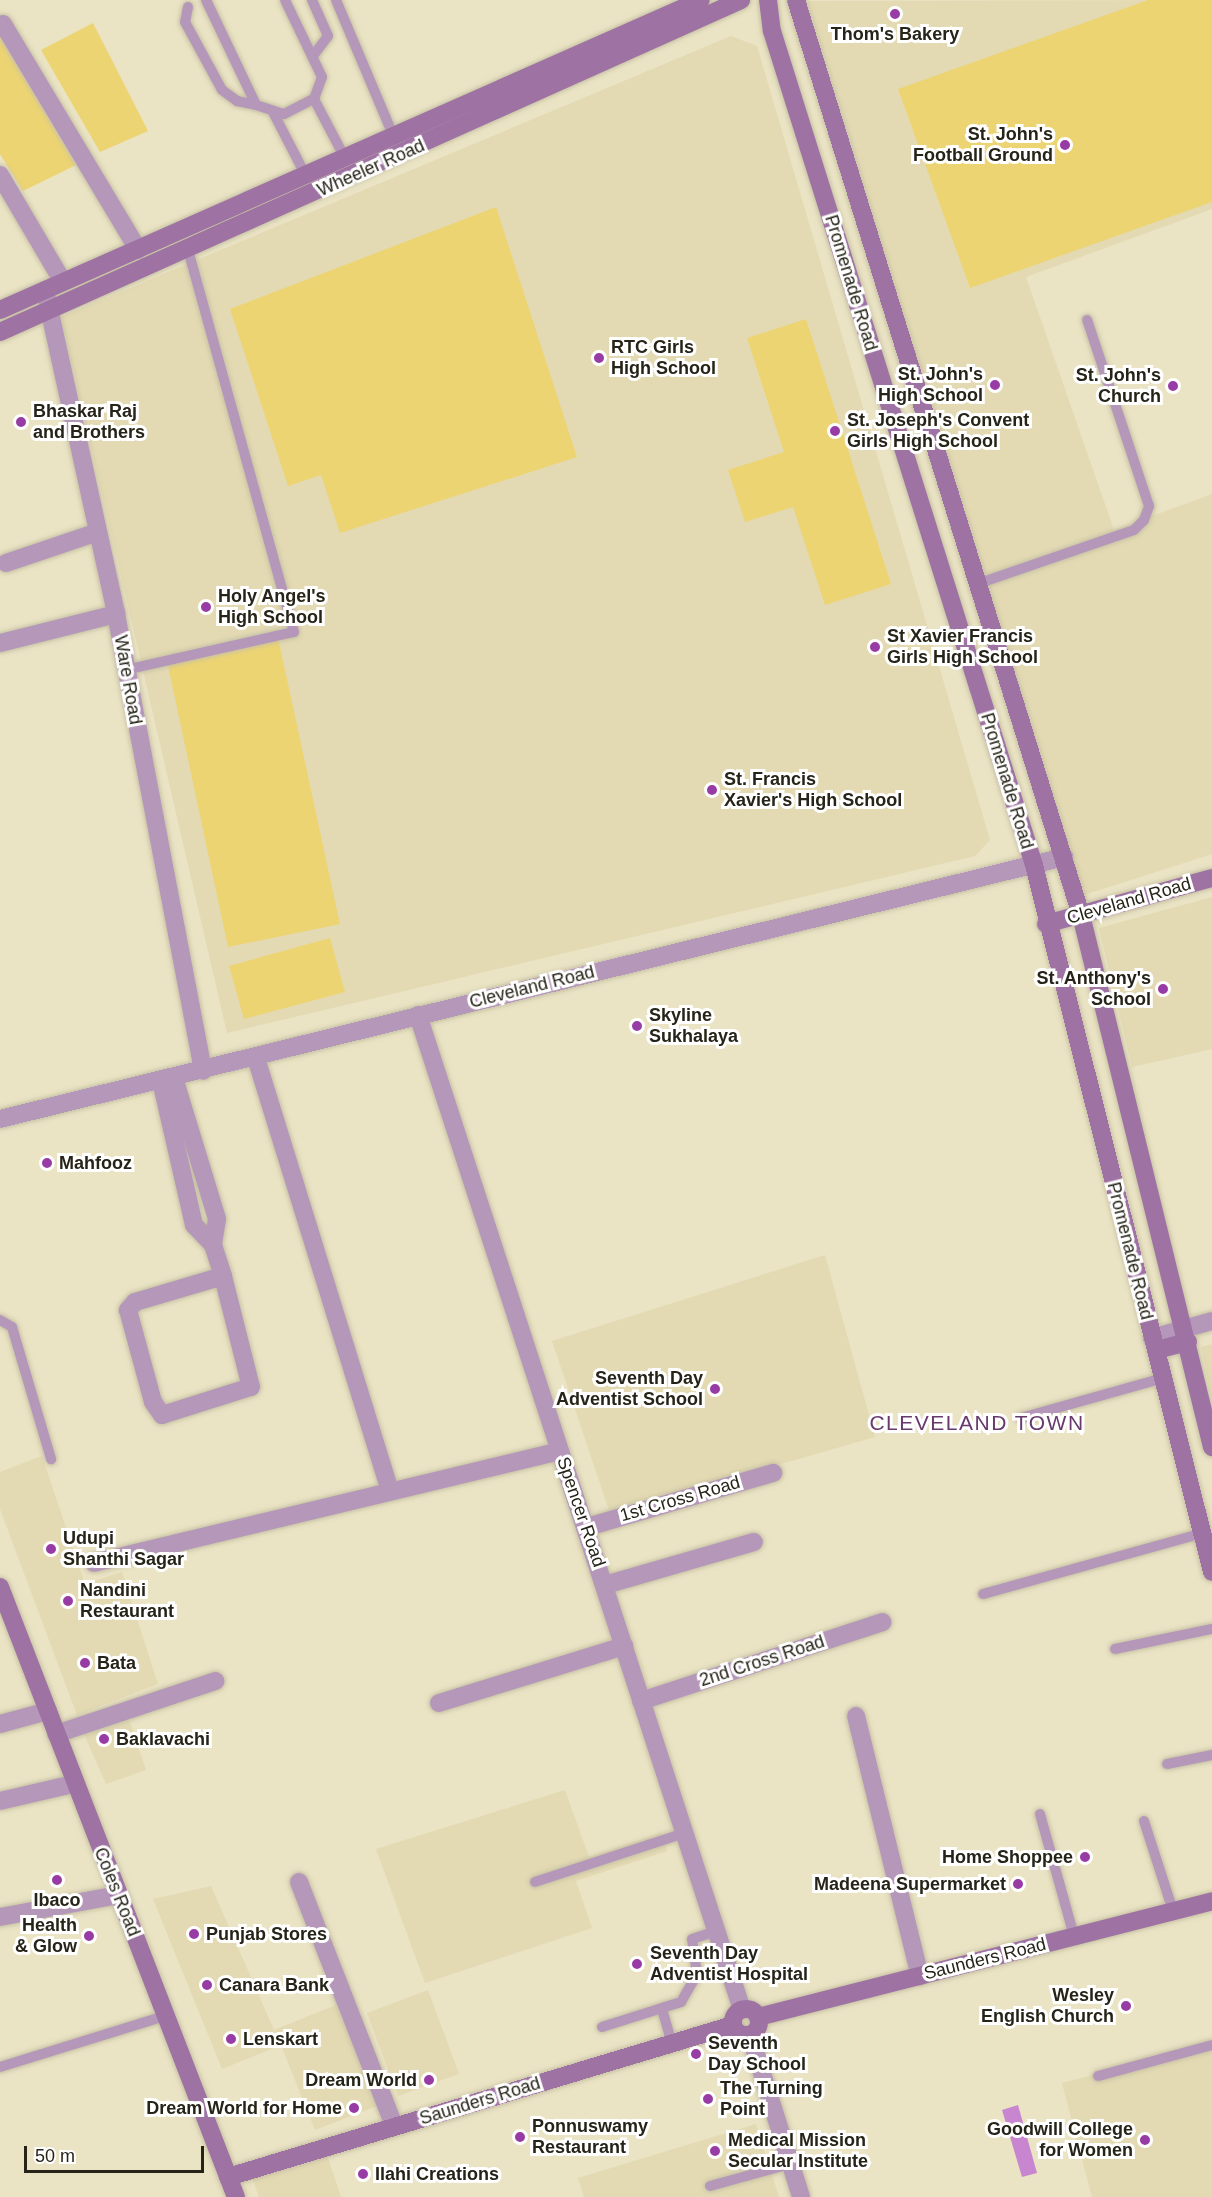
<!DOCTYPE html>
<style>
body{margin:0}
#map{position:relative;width:1212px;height:2197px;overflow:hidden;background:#eae3c4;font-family:Arial,sans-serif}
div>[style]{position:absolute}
.built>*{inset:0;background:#e3dab3}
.green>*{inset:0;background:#ecd473}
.water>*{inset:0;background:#c786cf}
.roads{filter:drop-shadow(0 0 2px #c7c1a5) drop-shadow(0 0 2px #c7c1a5)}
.lane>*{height:10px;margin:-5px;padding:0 5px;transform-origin:5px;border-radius:5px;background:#b598b9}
.street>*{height:18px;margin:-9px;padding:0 9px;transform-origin:9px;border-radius:9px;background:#b598b9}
.secondary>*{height:18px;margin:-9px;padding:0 9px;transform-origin:9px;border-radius:9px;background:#9e73a3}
.secondary>.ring{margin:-9px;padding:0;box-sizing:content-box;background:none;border:18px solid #9e73a3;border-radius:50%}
.dots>*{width:16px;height:16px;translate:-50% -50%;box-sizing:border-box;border:3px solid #fff;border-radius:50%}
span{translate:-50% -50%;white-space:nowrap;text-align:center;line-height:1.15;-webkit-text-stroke:6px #fff;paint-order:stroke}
.poi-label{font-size:18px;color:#262418;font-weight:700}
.right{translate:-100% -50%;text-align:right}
.left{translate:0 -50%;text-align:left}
.street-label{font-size:18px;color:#262418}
.quarter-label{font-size:21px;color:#67396d;letter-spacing:1.5px}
.scale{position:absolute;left:24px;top:2146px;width:180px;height:27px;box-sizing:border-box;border:3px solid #262418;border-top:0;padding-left:8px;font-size:18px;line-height:21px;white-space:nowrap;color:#262418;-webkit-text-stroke:4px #fff;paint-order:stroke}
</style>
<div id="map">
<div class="built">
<div style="clip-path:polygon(1212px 0,1212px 209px,1026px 277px,1114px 530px,1212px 494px,1212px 854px,1084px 895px,807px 1px)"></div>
<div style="clip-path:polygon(731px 36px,757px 46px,990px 840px,975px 856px,227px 1033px,61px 317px)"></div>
<div style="clip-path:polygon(1212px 897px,1212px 1049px,1132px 1067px,1099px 928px)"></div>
<div style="clip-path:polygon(825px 1255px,875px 1437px,610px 1513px,552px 1341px)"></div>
<div style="clip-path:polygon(1212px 1344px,1212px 1400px,1201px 1347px)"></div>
<div style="clip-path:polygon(42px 1456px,85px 1584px,122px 1572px,158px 1684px,77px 1715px,0 1509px,0 1472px)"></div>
<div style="clip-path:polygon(127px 1713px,146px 1770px,106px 1784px,82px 1730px)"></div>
<div style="clip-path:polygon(565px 1790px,589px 1857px,661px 1833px,667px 1851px,576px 1881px,592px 1928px,425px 1983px,376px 1849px)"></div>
<div style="clip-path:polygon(211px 1886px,274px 2030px,336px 2005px,377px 2106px,315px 2130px,281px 2045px,222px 2069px,153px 1899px)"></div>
<div style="clip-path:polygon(428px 1990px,459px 2074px,398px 2096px,367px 2013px)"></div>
<div style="clip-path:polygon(1212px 2044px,1212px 2197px,1092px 2197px,1062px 2083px)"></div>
<div style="clip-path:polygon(756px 2124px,779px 2197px,584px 2197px,578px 2178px)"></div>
<div style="clip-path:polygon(327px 2155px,341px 2197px,259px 2197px,251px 2175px)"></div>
</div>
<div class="green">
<div style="clip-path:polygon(1148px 0,1212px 0,1212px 202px,970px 288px,898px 89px)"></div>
<div style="clip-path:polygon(93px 23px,148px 131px,100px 152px,41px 50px)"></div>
<div style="clip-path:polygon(0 37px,76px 165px,23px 191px,0 154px)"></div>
<div style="clip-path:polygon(496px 207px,577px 457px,340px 533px,321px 475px,288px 486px,230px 309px)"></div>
<div style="clip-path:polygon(806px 319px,891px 584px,825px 605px,793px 507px,745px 522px,728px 470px,784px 452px,747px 338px)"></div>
<div style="clip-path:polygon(277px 633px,340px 924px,228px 947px,166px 656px)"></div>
<div style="clip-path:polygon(330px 938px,345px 992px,244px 1019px,229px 966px)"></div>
</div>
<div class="water">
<div style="clip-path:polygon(1018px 2105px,1037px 2173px,1022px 2177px,1002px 2110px)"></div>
</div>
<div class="roads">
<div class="lane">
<div style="left:206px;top:0;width:116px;rotate:64.5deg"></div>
<div style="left:256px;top:105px;width:29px;rotate:18deg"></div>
<div style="left:284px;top:114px;width:34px;rotate:-27deg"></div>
<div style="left:314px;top:99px;width:23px;rotate:-70deg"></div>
<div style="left:322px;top:77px;width:85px;rotate:-115.7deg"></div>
<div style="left:312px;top:0;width:39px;rotate:66deg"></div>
<div style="left:328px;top:36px;width:26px;rotate:127deg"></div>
<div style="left:336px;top:0;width:149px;rotate:67.1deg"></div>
<div style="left:188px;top:7px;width:15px;rotate:101deg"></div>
<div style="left:185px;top:22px;width:77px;rotate:61.4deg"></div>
<div style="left:222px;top:90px;width:19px;rotate:36deg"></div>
<div style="left:237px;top:101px;width:19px;rotate:12deg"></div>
<div style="left:314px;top:99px;width:67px;rotate:62.3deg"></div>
<div style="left:274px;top:114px;width:70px;rotate:62.7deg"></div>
<div style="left:977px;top:584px;width:166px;rotate:-19deg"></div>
<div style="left:1134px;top:530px;width:14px;rotate:-45deg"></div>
<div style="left:1144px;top:520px;width:15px;rotate:-70deg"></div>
<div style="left:1149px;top:506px;width:196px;rotate:-108.4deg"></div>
<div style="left:125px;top:670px;width:173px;rotate:-12.7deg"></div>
<div style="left:294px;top:632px;width:395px;rotate:-105.5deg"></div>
<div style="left:0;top:1320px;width:14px;rotate:30deg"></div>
<div style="left:12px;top:1327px;width:138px;rotate:73.5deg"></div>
<div style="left:1021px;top:1418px;width:148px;rotate:-15.7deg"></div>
<div style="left:983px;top:1594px;width:228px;rotate:-15.5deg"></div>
<div style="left:1115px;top:1649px;width:99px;rotate:-11.7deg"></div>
<div style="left:1167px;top:1764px;width:46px;rotate:-11.3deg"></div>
<div style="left:1040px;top:1814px;width:127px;rotate:74.4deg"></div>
<div style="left:1144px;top:1821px;width:95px;rotate:72.1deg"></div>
<div style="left:535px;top:1882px;width:158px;rotate:-18.1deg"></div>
<div style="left:662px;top:2009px;width:35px;rotate:74deg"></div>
<div style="left:602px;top:2027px;width:83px;rotate:-17.6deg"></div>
<div style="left:681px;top:2002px;width:32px;rotate:-60deg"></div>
<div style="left:697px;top:1974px;width:35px;rotate:-98deg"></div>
<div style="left:692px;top:1939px;width:25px;rotate:-18deg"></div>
<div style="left:0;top:2067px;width:173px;rotate:-17.2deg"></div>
<div style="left:1098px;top:2076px;width:118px;rotate:-15.2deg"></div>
<div style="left:710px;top:2186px;width:83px;rotate:-15.4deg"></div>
</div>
<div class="street">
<div style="left:3px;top:24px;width:263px;rotate:59.1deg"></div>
<div style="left:0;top:175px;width:124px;rotate:59.5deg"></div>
<div style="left:45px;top:290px;width:332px;rotate:77.6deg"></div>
<div style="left:116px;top:614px;width:465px;rotate:79.2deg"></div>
<div style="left:6px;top:563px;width:97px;rotate:-18.6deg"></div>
<div style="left:0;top:643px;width:120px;rotate:-14deg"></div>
<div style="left:418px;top:1015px;width:1046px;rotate:71.96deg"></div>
<div style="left:256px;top:1058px;width:453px;rotate:72.8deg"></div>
<div style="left:174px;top:1078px;width:147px;rotate:73deg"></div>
<div style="left:217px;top:1219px;width:26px;rotate:99deg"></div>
<div style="left:161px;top:1081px;width:148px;rotate:77.1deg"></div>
<div style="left:194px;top:1225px;width:28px;rotate:46deg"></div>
<div style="left:213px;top:1245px;width:33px;rotate:72deg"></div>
<div style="left:223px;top:1276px;width:92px;rotate:163.5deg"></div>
<div style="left:135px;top:1302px;width:11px;rotate:131deg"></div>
<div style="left:128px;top:1310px;width:95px;rotate:74.8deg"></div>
<div style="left:153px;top:1402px;width:16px;rotate:55deg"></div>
<div style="left:162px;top:1415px;width:93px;rotate:-17.5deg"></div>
<div style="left:251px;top:1387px;width:114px;rotate:-104.2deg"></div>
<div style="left:0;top:1119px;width:1096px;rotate:-13.83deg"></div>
<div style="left:1152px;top:1338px;width:62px;rotate:-15.8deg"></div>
<div style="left:587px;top:1527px;width:194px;rotate:-16.2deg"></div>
<div style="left:94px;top:1563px;width:479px;rotate:-13.5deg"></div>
<div style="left:605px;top:1585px;width:155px;rotate:-16.1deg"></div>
<div style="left:641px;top:1701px;width:254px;rotate:-18.1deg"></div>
<div style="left:439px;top:1703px;width:194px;rotate:-17.1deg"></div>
<div style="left:856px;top:1716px;width:268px;rotate:76.2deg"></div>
<div style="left:0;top:1724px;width:50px;rotate:-15.2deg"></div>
<div style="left:56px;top:1734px;width:168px;rotate:-18.4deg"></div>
<div style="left:0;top:1801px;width:75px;rotate:-13.1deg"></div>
<div style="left:299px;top:1882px;width:262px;rotate:68.7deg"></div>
<div style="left:0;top:1917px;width:121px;rotate:-10.5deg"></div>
<div style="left:750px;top:2035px;width:170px;rotate:72.5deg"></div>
</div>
<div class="secondary">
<div style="left:768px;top:0;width:31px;rotate:83deg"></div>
<div style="left:772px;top:31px;width:874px;rotate:72.56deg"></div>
<div style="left:1034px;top:865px;width:729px;rotate:75.87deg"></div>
<div style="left:796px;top:0;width:958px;rotate:72.7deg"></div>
<div style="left:1081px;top:915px;width:548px;rotate:76.17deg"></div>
<div style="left:0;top:310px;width:766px;rotate:-23.86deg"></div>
<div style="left:0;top:332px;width:812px;rotate:-24.13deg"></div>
<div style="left:1046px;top:924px;width:172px;rotate:-15.5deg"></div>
<div style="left:1156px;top:1350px;width:33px;rotate:-14deg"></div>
<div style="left:0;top:1587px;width:654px;rotate:68.85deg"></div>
<div class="ring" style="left:733px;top:2009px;width:8px;height:8px"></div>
<div style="left:758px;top:2017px;width:469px;rotate:-14.3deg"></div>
<div style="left:228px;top:2177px;width:527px;rotate:-16.75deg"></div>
</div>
</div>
<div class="dots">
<div style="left:895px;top:14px;background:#983ca5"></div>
<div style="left:1065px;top:145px;background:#983ca5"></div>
<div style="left:599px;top:358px;background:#983ca5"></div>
<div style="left:995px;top:385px;background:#983ca5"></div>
<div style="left:1173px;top:386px;background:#983ca5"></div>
<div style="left:21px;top:422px;background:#983ca5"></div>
<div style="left:835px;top:431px;background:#983ca5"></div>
<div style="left:206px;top:607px;background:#983ca5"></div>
<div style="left:875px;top:647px;background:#983ca5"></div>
<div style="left:712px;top:790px;background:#983ca5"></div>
<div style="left:1163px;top:989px;background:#983ca5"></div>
<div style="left:637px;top:1026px;background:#983ca5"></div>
<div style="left:47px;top:1163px;background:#983ca5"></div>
<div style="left:715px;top:1389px;background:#983ca5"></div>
<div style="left:51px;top:1549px;background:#983ca5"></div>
<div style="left:68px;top:1601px;background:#983ca5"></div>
<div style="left:85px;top:1663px;background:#983ca5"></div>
<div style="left:104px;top:1739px;background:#983ca5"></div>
<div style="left:1085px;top:1857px;background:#983ca5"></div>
<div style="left:57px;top:1880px;background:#983ca5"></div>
<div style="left:1018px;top:1884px;background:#983ca5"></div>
<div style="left:194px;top:1934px;background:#983ca5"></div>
<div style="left:89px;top:1936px;background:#983ca5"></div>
<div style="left:637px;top:1964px;background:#983ca5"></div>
<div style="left:207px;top:1985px;background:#983ca5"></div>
<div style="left:1126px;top:2006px;background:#983ca5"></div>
<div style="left:231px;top:2039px;background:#983ca5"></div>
<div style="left:696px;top:2054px;background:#983ca5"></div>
<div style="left:429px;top:2080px;background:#983ca5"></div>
<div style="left:708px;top:2099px;background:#983ca5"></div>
<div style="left:354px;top:2108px;background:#983ca5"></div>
<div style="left:520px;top:2137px;background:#983ca5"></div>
<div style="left:1145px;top:2140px;background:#983ca5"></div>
<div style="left:715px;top:2151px;background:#983ca5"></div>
<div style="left:363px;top:2174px;background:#983ca5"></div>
</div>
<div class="poi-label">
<span style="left:895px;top:34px">Thom's Bakery</span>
<span class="right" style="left:1053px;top:145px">St. John's<br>Football Ground</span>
<span class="left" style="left:611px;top:358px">RTC Girls<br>High School</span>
<span class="right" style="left:983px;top:385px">St. John's<br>High School</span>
<span class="right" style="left:1161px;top:386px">St. John's<br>Church</span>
<span class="left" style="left:33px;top:422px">Bhaskar Raj<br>and Brothers</span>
<span class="left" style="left:847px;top:431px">St. Joseph's Convent<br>Girls High School</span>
<span class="left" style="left:218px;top:607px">Holy Angel's<br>High School</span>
<span class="left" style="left:887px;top:647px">St Xavier Francis<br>Girls High School</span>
<span class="left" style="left:724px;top:790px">St. Francis<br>Xavier's High School</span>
<span class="right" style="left:1151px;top:989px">St. Anthony's<br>School</span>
<span class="left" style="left:649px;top:1026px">Skyline<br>Sukhalaya</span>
<span class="left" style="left:59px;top:1163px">Mahfooz</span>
<span class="right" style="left:703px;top:1389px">Seventh Day<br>Adventist School</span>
<span class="left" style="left:63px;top:1549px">Udupi<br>Shanthi Sagar</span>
<span class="left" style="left:80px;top:1601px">Nandini<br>Restaurant</span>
<span class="left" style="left:97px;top:1663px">Bata</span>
<span class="left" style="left:116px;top:1739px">Baklavachi</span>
<span class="right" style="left:1073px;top:1857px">Home Shoppee</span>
<span class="right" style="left:1006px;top:1884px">Madeena Supermarket</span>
<span style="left:57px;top:1900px">Ibaco</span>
<span class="right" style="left:77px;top:1936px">Health<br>&amp; Glow</span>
<span class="left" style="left:206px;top:1934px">Punjab Stores</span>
<span class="left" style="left:650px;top:1964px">Seventh Day<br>Adventist Hospital</span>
<span class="left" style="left:219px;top:1985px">Canara Bank</span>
<span class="right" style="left:1114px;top:2006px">Wesley<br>English Church</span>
<span class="left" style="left:243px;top:2039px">Lenskart</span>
<span class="left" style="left:708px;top:2054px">Seventh<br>Day School</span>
<span class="right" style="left:417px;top:2080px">Dream World</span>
<span class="left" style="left:720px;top:2099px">The Turning<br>Point</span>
<span class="right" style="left:342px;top:2108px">Dream World for Home</span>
<span class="left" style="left:532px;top:2137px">Ponnuswamy<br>Restaurant</span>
<span class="right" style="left:1133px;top:2140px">Goodwill College<br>for Women</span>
<span class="left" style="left:728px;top:2151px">Medical Mission<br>Secular Institute</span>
<span class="left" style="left:375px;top:2174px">Ilahi Creations</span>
</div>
<div class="street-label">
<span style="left:371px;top:168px;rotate:-24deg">Wheeler Road</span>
<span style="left:851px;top:283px;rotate:73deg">Promenade Road</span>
<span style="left:128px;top:680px;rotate:80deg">Ware Road</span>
<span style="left:1007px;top:781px;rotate:73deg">Promenade Road</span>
<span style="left:1129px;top:901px;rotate:-16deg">Cleveland Road</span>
<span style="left:532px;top:987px;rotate:-14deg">Cleveland Road</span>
<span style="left:1130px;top:1251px;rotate:76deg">Promenade Road</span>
<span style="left:680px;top:1499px;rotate:-16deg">1st Cross Road</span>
<span style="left:581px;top:1512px;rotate:71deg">Spencer Road</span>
<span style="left:762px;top:1661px;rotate:-18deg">2nd Cross Road</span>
<span style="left:117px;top:1892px;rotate:68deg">Coles Road</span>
<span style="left:985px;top:1959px;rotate:-14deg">Saunders Road</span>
<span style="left:480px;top:2101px;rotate:-17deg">Saunders Road</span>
</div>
<div class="quarter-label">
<span style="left:977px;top:1423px">CLEVELAND TOWN</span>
</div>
<div class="scale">50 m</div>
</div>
